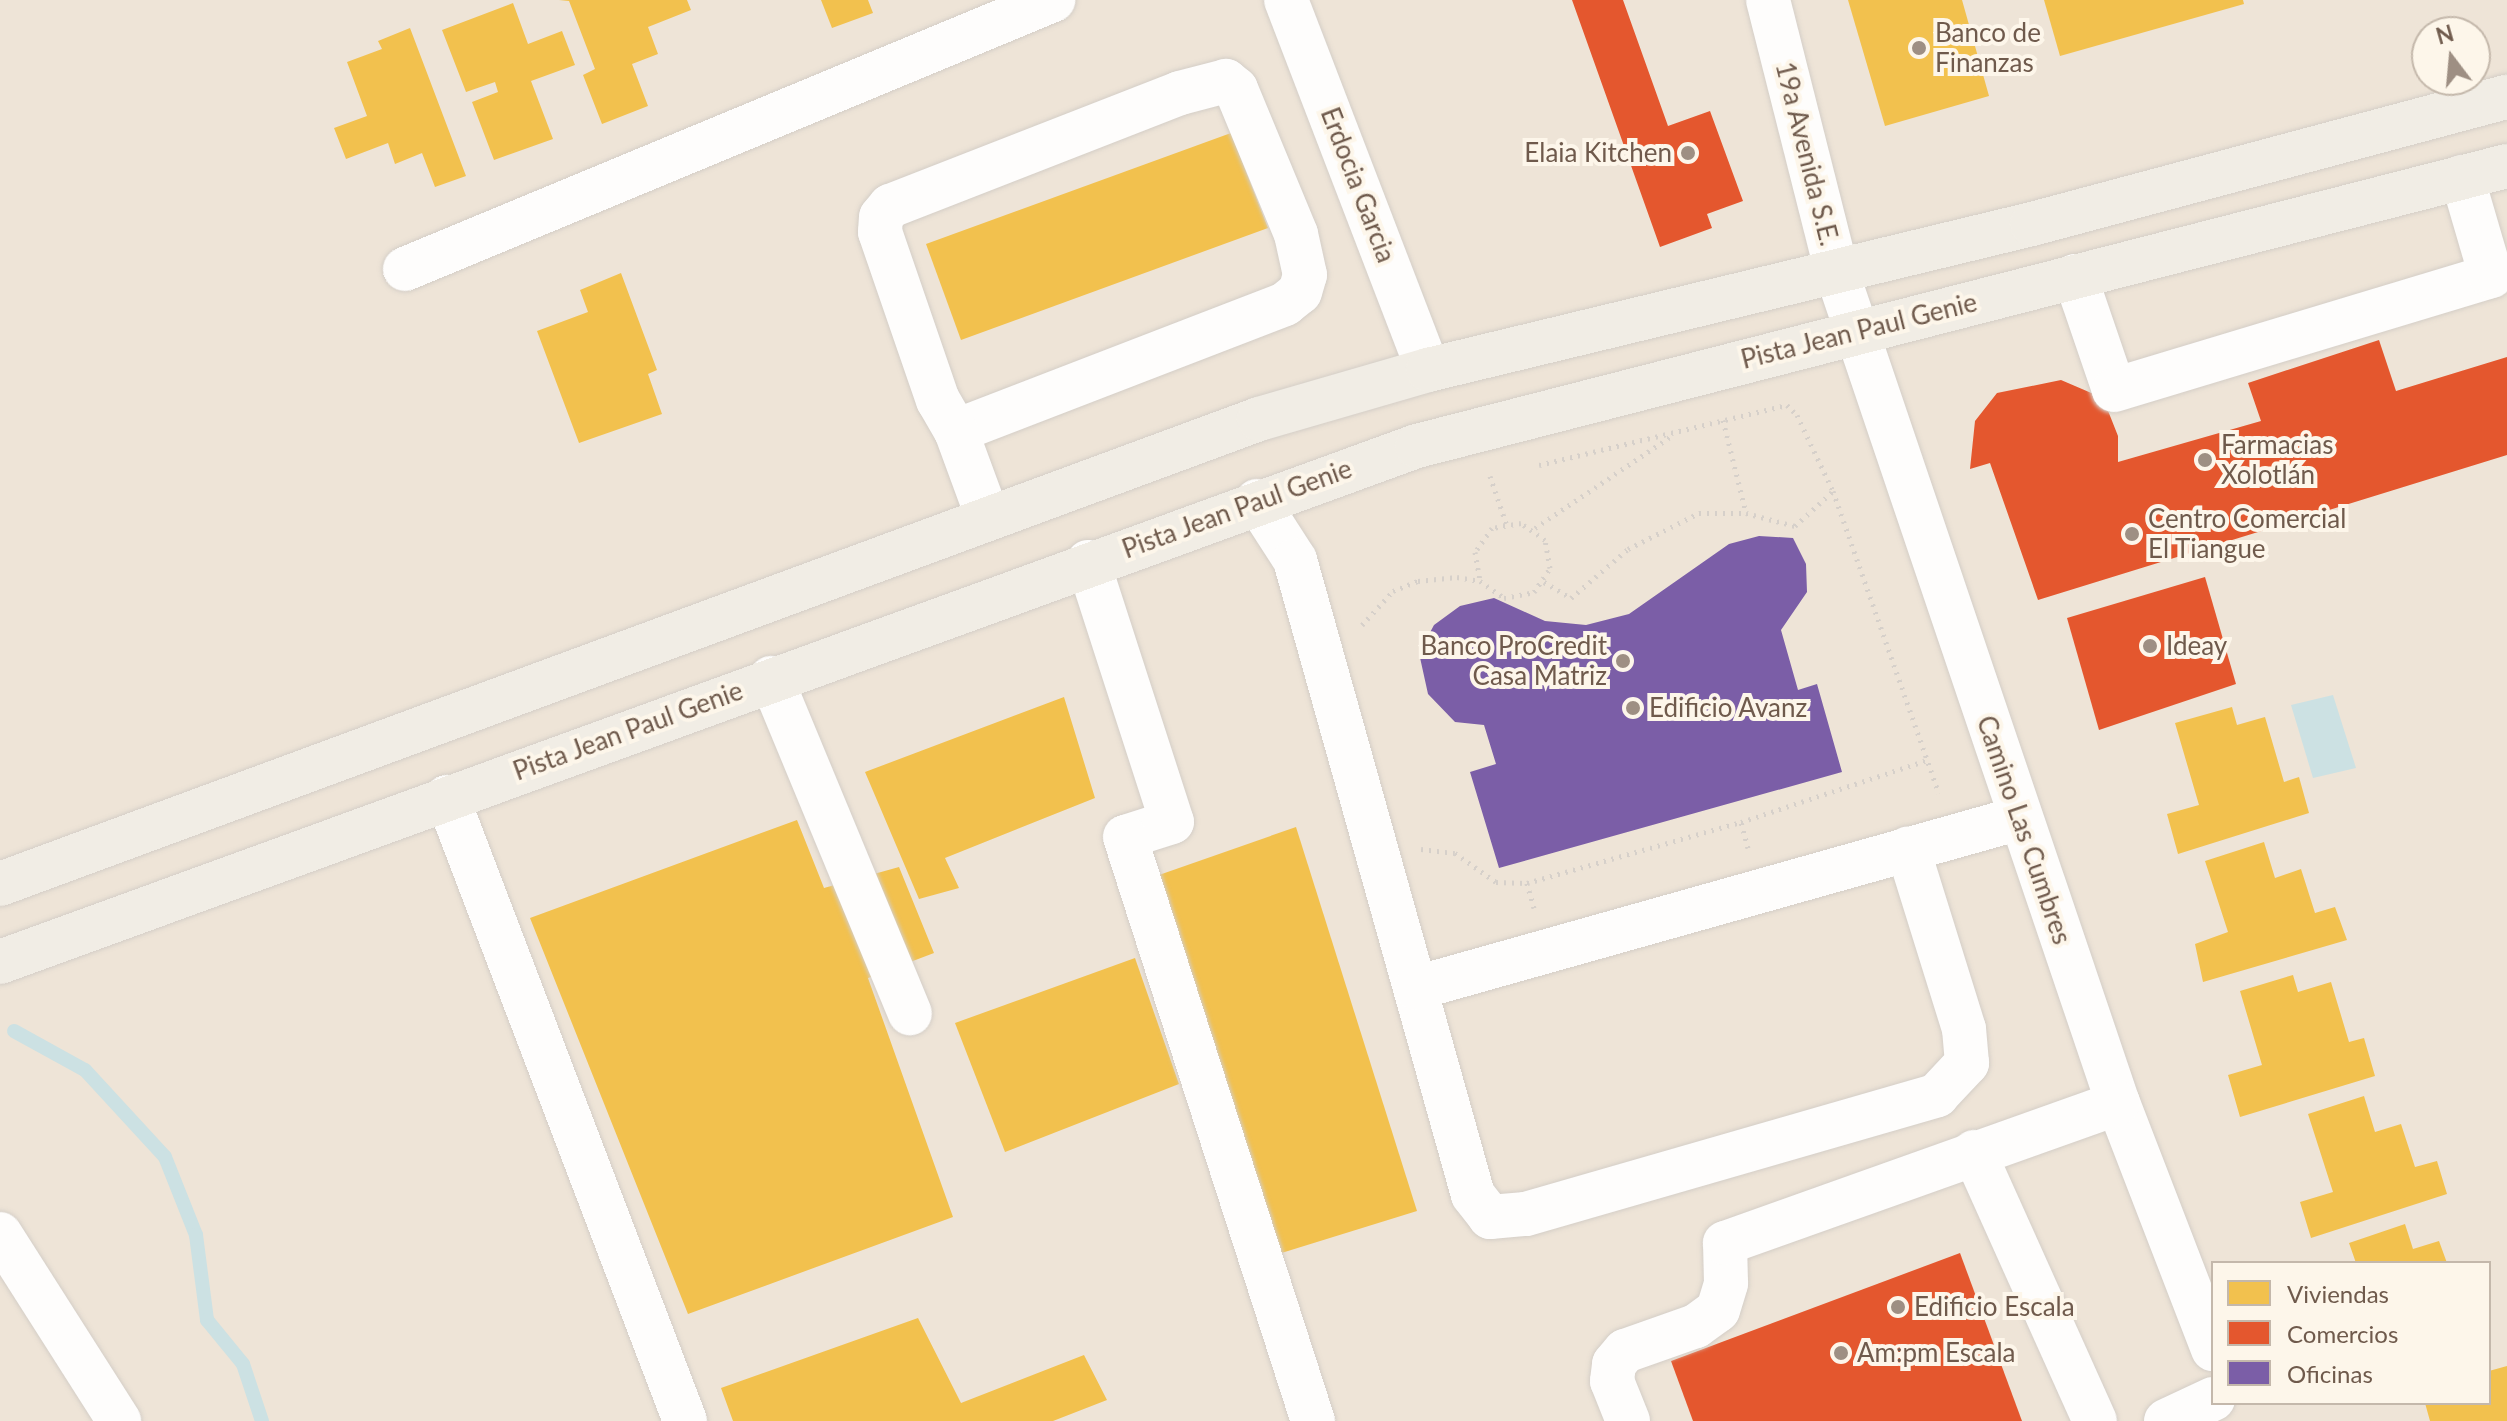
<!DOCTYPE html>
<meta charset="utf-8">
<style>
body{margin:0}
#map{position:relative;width:2507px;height:1421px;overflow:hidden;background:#f5f1e9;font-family:Lato,sans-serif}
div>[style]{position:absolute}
.residential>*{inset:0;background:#eee4d7}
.water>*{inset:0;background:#cce1e3}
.homes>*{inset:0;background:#f2c14e}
.shops>*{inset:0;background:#e4572e}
.offices>*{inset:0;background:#7b5ea7}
.stream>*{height:14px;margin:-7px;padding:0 7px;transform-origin:7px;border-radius:7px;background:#cce1e3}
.path>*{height:5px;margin-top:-2.5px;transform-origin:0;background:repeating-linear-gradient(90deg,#d6d0ca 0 2px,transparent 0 8px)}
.roads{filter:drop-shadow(0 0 2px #d4cec7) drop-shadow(0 0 2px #d4cec7)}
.minor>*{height:44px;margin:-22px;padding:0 22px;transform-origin:22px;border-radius:22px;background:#fefdfc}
.major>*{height:44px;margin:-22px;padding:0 22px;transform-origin:22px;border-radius:22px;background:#f1ede5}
.dots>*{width:22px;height:22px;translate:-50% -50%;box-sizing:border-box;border:4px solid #fdf6ea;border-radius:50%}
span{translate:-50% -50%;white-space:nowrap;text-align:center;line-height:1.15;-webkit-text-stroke:8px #fdf6ea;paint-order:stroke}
.poi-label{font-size:26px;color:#6f5a4c}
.left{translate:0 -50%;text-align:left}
.right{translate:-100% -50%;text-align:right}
.street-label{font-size:26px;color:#6f5a4c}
.legend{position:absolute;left:2211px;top:1261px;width:280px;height:144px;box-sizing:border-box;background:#fdf6ea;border:2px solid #c4b8ab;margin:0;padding:10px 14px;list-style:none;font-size:24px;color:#6f5a4c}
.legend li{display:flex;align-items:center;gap:16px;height:40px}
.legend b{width:40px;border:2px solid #c4b8ab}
.north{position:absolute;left:2411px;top:16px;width:80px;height:80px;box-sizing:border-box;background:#fdf6ea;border:2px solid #c4b8ab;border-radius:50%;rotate:344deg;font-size:22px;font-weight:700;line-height:32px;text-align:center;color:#6f5a4c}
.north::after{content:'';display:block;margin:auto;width:28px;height:36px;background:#9e8f83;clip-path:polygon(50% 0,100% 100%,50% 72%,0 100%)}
</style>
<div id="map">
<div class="residential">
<div style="clip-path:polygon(evenodd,0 0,2507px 0,2507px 1421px,0 1421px,0 0,2427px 32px,2475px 32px,2475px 80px,2427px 80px,2427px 32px,0 0,2213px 1263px,2489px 1263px,2489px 1403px,2213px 1403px,2213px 1263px)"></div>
</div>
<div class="water">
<div style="clip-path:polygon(2333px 695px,2356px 768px,2313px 778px,2291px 705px)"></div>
</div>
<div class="homes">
<div style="clip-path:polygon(559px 0,687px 0,691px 10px,648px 27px,658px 54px,632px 64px,648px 106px,602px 124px,583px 75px,595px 69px,569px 1px)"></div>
<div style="clip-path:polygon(821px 0,868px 0,873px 13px,832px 28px)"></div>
<div style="clip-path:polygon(1848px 0,1962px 0,1989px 96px,1885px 126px)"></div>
<div style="clip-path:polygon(2044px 0,2243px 0,2244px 4px,2060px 56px)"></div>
<div style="clip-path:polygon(513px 3px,528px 44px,562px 31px,575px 65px,531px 81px,553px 139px,494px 160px,472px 102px,498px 92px,495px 82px,466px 92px,442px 30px)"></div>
<div style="clip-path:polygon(410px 28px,466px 176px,435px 187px,422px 153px,395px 164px,388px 143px,346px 159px,334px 128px,367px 116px,347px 62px,382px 49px,378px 41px)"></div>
<div style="clip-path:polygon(1231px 133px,1268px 228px,961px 340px,926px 244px)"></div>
<div style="clip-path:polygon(621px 273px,657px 370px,648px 374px,662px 414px,579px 443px,537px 331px,588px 312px,580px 290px)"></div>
<div style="clip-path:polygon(1064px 697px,1095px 798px,945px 858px,959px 888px,919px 899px,865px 772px)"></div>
<div style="clip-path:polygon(2232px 707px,2237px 725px,2265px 717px,2284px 782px,2299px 777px,2309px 813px,2178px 854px,2167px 814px,2199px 805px,2175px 723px)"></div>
<div style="clip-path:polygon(797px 820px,824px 888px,899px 867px,934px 953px,868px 978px,953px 1217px,688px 1314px,530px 918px)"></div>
<div style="clip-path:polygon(1296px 827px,1417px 1211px,1275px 1255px,1159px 875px)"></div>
<div style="clip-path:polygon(2264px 842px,2275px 878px,2301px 869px,2315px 913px,2335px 907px,2347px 940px,2203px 982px,2195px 944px,2228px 932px,2205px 861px)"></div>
<div style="clip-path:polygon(1135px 958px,1179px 1084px,1005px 1152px,955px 1023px)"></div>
<div style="clip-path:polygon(2293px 975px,2298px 992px,2331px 982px,2349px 1042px,2364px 1038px,2375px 1076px,2240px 1117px,2228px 1075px,2262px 1065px,2240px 991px)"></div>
<div style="clip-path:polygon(2364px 1096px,2375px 1132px,2401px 1124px,2415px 1167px,2437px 1161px,2447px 1194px,2311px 1238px,2300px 1202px,2333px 1192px,2308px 1114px)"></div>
<div style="clip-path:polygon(2405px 1224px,2413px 1249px,2439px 1241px,2447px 1263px,2356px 1263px,2349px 1243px)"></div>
<div style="clip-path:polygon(918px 1318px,961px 1403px,1084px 1355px,1107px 1400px,1053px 1421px,733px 1421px,721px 1388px)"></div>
<div style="clip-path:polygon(2507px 1366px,2507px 1421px,2430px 1421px,2425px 1403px,2489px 1403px,2489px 1371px)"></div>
</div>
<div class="shops">
<div style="clip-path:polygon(1572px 0,1623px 0,1668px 126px,1710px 111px,1743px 201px,1707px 214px,1712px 228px,1660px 247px)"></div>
<div style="clip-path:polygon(2379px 340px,2396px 391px,2507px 357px,2507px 455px,2038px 600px,1990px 463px,1970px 469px,1975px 421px,1997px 393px,2061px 380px,2103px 398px,2118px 436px,2118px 462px,2261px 421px,2248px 383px)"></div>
<div style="clip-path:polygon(2205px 577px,2236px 684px,2099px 730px,2067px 618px)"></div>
<div style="clip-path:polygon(1960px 1253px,2022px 1421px,1693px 1421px,1671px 1361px)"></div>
</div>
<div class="offices">
<div style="clip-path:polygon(1759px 536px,1793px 538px,1806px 564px,1807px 592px,1781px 630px,1798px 690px,1817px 684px,1842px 772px,1499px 868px,1470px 772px,1496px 764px,1484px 725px,1455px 722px,1428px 694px,1419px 653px,1434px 625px,1460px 606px,1494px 598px,1545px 621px,1586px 625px,1629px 614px,1729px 544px)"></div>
</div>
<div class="stream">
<div style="left:14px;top:1031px;width:81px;rotate:28.8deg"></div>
<div style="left:85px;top:1070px;width:118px;rotate:47.4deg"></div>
<div style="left:165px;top:1157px;width:84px;rotate:68.3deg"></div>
<div style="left:196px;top:1235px;width:86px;rotate:82.6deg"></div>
<div style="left:207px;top:1320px;width:57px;rotate:50.7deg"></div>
<div style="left:243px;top:1364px;width:60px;rotate:71.6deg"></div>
</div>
<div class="path">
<div style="left:1723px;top:420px;width:96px;rotate:76.1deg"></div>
<div style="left:1539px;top:465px;width:255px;rotate:-13.6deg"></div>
<div style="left:1787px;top:405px;width:14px;rotate:45deg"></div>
<div style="left:1797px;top:415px;width:84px;rotate:64.7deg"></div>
<div style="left:1833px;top:491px;width:320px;rotate:70.7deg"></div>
<div style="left:1490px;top:476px;width:50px;rotate:71.2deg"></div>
<div style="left:1535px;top:528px;width:163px;rotate:-34deg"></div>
<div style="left:1544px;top:582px;width:31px;rotate:31deg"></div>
<div style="left:1571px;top:598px;width:75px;rotate:-40.7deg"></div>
<div style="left:1628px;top:549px;width:80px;rotate:-26.9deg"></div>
<div style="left:1699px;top:513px;width:47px"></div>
<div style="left:1746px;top:513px;width:51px;rotate:14.9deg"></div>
<div style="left:1795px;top:526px;width:50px;rotate:-42.6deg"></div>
<div style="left:1362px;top:625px;width:46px;rotate:-47.6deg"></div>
<div style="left:1393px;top:591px;width:27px;rotate:-22deg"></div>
<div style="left:1418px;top:581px;width:39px;rotate:-6deg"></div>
<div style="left:1457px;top:577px;width:23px;rotate:10deg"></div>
<div style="left:1480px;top:581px;width:29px;rotate:35deg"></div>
<div style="left:1504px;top:598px;width:31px;rotate:-11deg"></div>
<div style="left:1534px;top:592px;width:29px;rotate:-56deg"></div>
<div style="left:1550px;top:568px;width:28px;rotate:-100deg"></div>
<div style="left:1545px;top:540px;width:29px;rotate:-145deg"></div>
<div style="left:1521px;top:523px;width:29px;rotate:170deg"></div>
<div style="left:1492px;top:528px;width:29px;rotate:125deg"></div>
<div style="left:1475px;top:552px;width:29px;rotate:80deg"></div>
<div style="left:1748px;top:848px;width:27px;rotate:-105deg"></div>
<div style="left:1741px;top:822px;width:196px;rotate:-18.4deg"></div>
<div style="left:1421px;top:849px;width:34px;rotate:7deg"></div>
<div style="left:1455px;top:853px;width:50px;rotate:35.3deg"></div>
<div style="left:1496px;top:882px;width:31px;rotate:2deg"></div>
<div style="left:1534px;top:908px;width:26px;rotate:-106deg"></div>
<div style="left:1527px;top:883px;width:223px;rotate:-15.9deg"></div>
</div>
<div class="roads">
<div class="minor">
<div style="left:1286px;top:0;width:396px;rotate:69deg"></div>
<div style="left:1768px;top:0;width:282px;rotate:75.8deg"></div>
<div style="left:1837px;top:273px;width:876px;rotate:71.3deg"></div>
<div style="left:2118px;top:1103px;width:264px;rotate:68.9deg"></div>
<div style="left:405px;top:269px;width:702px;rotate:-22.54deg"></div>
<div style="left:2075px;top:276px;width:120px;rotate:71.1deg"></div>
<div style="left:2114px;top:390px;width:394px;rotate:-16.8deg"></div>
<div style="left:2491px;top:276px;width:103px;rotate:-106.3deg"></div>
<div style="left:956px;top:431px;width:353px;rotate:-21.1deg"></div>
<div style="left:1285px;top:304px;width:19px;rotate:-39deg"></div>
<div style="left:1300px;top:292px;width:18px;rotate:-74deg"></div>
<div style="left:1305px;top:275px;width:42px;rotate:-102.4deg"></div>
<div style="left:1296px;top:234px;width:157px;rotate:-112.5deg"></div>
<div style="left:1236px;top:89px;width:13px;rotate:-141deg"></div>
<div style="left:1226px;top:81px;width:48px;rotate:165.4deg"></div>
<div style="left:1180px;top:93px;width:311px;rotate:158.7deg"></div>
<div style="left:890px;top:206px;width:14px;rotate:129deg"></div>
<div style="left:881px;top:217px;width:15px;rotate:94deg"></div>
<div style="left:880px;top:232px;width:178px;rotate:71deg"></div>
<div style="left:938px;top:400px;width:36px;rotate:60deg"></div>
<div style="left:956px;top:431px;width:93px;rotate:69.8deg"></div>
<div style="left:1257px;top:501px;width:70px;rotate:57.2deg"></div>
<div style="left:1295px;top:560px;width:659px;rotate:74.34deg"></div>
<div style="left:1473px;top:1195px;width:28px;rotate:52deg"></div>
<div style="left:1490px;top:1217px;width:36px;rotate:-5deg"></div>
<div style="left:1526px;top:1214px;width:428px;rotate:-16.1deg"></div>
<div style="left:1937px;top:1095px;width:44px;rotate:-46.8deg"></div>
<div style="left:1967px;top:1063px;width:34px;rotate:-95deg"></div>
<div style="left:1964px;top:1029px;width:189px;rotate:-107.3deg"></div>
<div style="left:1088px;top:562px;width:273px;rotate:72.1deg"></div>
<div style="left:1172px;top:822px;width:49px;rotate:162.3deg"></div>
<div style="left:1125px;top:837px;width:614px;rotate:72.16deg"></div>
<div style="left:771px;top:678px;width:363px;rotate:67.5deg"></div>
<div style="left:447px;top:797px;width:668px;rotate:69.12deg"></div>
<div style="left:1416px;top:988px;width:627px;rotate:-15.72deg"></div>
<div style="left:1974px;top:1152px;width:295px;rotate:65.8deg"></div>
<div style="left:0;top:1234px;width:222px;rotate:57.5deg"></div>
<div style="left:1628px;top:1421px;width:43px;rotate:-111.8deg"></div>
<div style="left:1612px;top:1381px;width:17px;rotate:-83deg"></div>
<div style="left:1614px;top:1364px;width:17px;rotate:-50deg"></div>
<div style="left:1625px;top:1351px;width:75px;rotate:-19.4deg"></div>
<div style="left:1696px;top:1326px;width:27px;rotate:-36deg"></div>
<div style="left:1718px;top:1310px;width:28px;rotate:-73deg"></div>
<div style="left:1726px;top:1283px;width:40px;rotate:-91.4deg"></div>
<div style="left:1725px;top:1243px;width:417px;rotate:-19.6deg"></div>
<div style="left:2166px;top:1421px;width:52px;rotate:-25.1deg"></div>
</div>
<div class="major">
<div style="left:0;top:884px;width:1342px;rotate:-20.27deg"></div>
<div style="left:1259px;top:419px;width:176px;rotate:-16.2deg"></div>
<div style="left:1428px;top:370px;width:621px;rotate:-13.59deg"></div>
<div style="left:2032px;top:224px;width:492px;rotate:-15deg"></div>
<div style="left:0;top:962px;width:1508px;rotate:-20.01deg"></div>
<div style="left:1417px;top:446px;width:1125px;rotate:-14.41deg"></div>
</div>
</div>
<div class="dots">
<div style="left:1919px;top:48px;background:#9e8f83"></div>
<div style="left:1688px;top:153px;background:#9e8f83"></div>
<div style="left:2205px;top:460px;background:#9e8f83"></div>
<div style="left:2132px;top:534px;background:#9e8f83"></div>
<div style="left:2150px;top:646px;background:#9e8f83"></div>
<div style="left:1623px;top:661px;background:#9e8f83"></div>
<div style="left:1633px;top:708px;background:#9e8f83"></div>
<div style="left:1898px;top:1307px;background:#9e8f83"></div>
<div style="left:1841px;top:1353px;background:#9e8f83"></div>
</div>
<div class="poi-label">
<span class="left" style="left:1935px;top:48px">Banco de<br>Finanzas</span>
<span class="right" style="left:1672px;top:153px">Elaia Kitchen</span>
<span class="left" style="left:2221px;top:460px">Farmacias<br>Xolotlán</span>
<span class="left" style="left:2148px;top:534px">Centro Comercial<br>El Tiangue</span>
<span class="right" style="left:1607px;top:661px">Banco ProCredit<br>Casa Matriz</span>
<span class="left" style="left:2166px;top:646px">Ideay</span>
<span class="left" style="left:1649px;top:708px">Edificio Avanz</span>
<span class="left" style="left:1914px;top:1307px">Edificio Escala</span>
<span class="left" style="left:1857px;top:1353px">Am:pm Escala</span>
</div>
<div class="street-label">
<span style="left:1807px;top:154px;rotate:76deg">19a Avenida S.E.</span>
<span style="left:1358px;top:185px;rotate:69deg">Erdocia Garcia</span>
<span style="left:1859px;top:331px;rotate:-14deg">Pista Jean Paul Genie</span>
<span style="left:1237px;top:509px;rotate:-20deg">Pista Jean Paul Genie</span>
<span style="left:628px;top:731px;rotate:-20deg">Pista Jean Paul Genie</span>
<span style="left:2024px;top:830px;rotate:71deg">Camino Las Cumbres</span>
</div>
<ul class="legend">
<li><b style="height:22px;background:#f2c14e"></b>Viviendas</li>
<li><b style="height:22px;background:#e4572e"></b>Comercios</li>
<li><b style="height:22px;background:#7b5ea7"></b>Oficinas</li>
</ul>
<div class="north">N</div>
</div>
